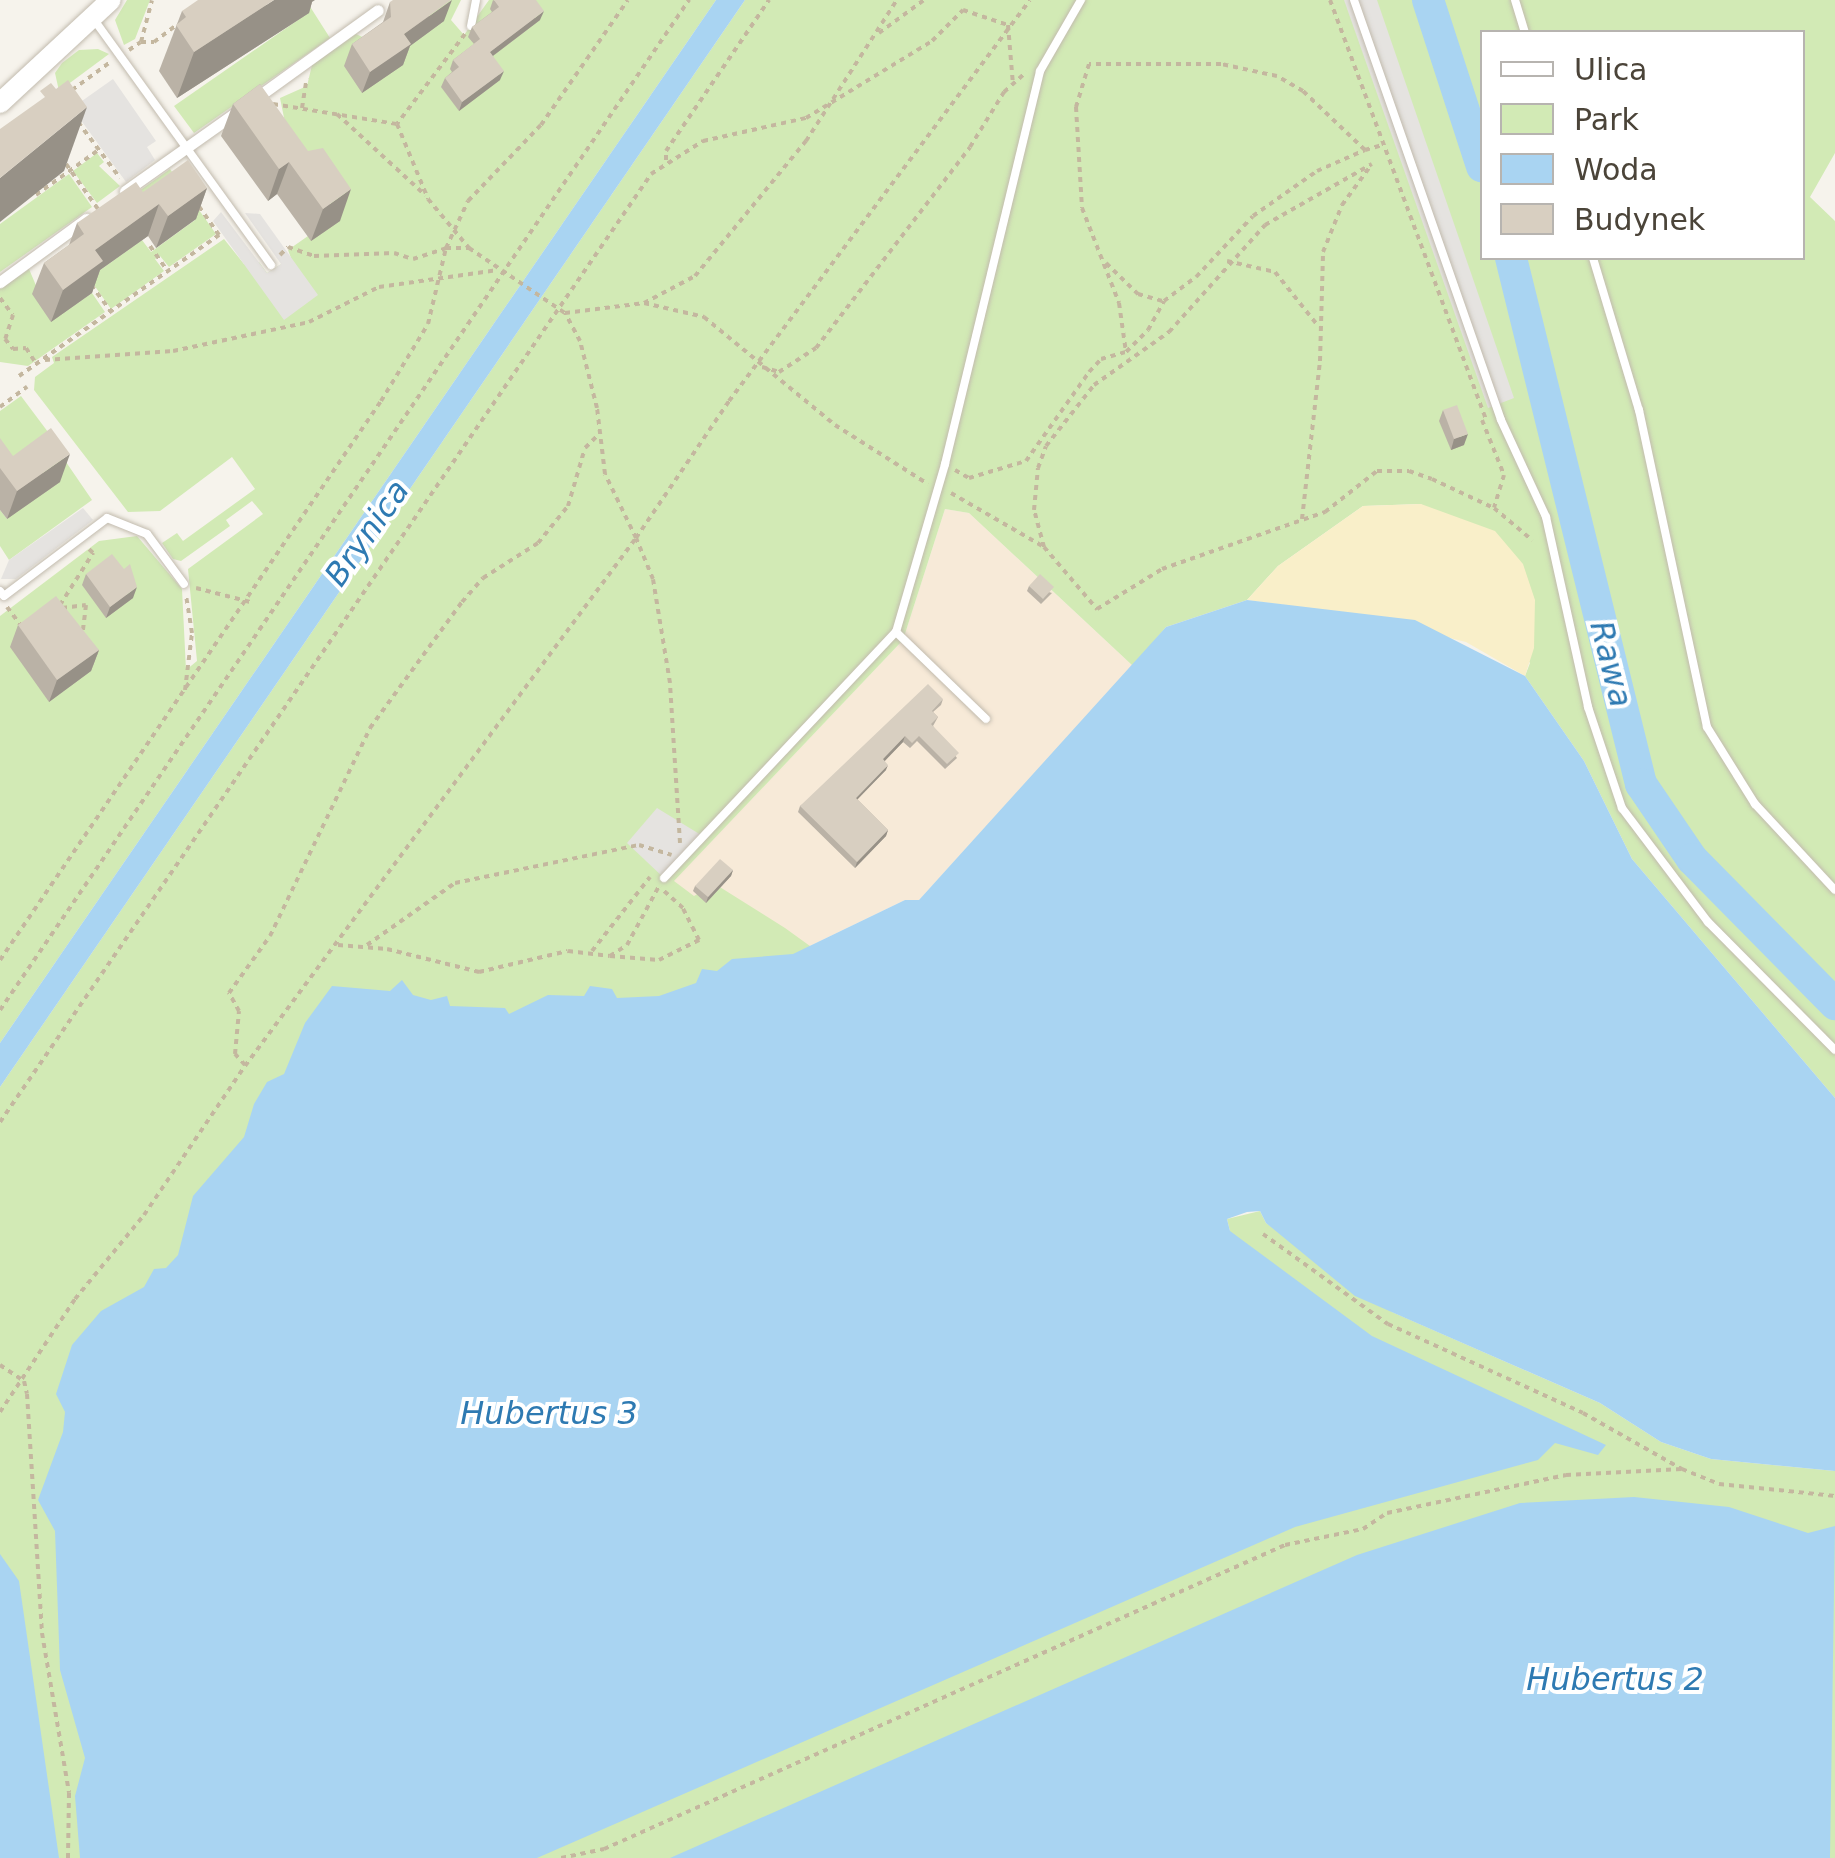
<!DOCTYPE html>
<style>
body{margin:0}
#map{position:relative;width:1835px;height:1858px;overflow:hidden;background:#f6f3ec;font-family:"DejaVu Sans",sans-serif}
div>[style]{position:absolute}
.commercial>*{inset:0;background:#f7ead8}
.green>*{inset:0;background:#d2eab5}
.sand>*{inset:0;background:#f9efc9}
.parking>*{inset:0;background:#e5e3e0}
.water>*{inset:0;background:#a9d4f2}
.river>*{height:32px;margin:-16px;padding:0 16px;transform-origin:16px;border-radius:16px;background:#a9d4f2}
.path>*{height:4px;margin-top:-2px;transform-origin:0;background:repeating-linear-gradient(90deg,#c4b79f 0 5px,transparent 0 10px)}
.roads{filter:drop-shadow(0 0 2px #c2bbae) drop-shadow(0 0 2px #c2bbae)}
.service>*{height:8px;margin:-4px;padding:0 4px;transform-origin:4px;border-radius:4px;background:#fff}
.pedestrian>*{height:11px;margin:-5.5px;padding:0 5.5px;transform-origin:5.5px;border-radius:5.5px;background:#fff}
.tertiary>*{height:20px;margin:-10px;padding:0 10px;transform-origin:10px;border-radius:10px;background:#fff}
.wall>*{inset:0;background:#bab2a6}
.shaded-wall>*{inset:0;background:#979187}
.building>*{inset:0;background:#d8cfc1}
span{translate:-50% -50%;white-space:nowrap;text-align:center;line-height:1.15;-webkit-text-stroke:8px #fff;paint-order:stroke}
.water-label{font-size:32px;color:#2e7ab2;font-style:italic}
.legend{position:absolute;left:1480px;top:30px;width:325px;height:230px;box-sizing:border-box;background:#fff;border:2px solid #b7b4b0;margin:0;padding:12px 18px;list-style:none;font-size:30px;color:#4b4439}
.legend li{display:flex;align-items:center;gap:20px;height:50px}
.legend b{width:50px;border:2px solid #b7b4b0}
</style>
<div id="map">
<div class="commercial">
<div style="clip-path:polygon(945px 509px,969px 513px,1133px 666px,919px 900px,905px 900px,793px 954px,667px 888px,903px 640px)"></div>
</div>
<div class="green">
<div style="clip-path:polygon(127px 0,150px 0,135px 39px,124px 45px,115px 20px)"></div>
<div style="clip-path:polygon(429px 0,461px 0,451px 20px,464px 35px,489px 0,716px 0,0 1043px,0 616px,99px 541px,137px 536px,182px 589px,186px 670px,197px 661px,188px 569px,263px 514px,252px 501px,226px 520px,230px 526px,181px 561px,173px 559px,162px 543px,177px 533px,183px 541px,255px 489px,232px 457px,160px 511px,128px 512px,34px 390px,35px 377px,54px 363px,52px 357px,224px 239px,244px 264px,259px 262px,267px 273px,291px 258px,288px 250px,308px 236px,280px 98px,307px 86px,312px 65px,356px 34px,394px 52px)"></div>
<div style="clip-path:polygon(745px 0,1425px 0,1482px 182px,1482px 258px,1506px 258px,1527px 325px,1640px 791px,1658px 826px,1717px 898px,1835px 1014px,1835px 1098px,1632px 859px,1584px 761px,1525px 676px,1530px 663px,1421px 504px,1363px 506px,1278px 566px,1247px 600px,1166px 627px,1133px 666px,969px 513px,945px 509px,903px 640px,674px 881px,694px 896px,715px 884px,785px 928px,1118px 1168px,1230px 1231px,1227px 1219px,1260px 1211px,1266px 1223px,1392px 1312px,1600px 1403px,1661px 1442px,1711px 1459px,1835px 1471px,1835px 1858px,0 1858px,0 1087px)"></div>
<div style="clip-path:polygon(1432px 0,1835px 0,1835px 153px,1810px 197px,1835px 221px,1835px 998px,1730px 893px,1673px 828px,1647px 783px,1543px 343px,1516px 258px,1802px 258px,1802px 32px,1482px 32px,1482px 155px)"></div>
<div style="clip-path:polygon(309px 5px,330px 38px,194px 133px,174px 106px,308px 13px)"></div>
<div style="clip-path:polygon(98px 49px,109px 54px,59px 91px,55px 73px,62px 63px,79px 50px)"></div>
<div style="clip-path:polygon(97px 153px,104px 162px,99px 166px,120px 186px,97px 203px,73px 171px)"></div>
<div style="clip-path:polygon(170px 169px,216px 234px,169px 267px,160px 256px,155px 259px,164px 271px,111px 309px,89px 278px,142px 240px,151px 252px,195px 220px,139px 191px)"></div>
<div style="clip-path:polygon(69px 174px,92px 207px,0 272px,0 224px)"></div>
<div style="clip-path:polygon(29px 269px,51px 321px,92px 293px,105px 312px,28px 366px,0 362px,0 289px)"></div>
<div style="clip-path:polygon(21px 396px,51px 436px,0 472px,0 411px)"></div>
<div style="clip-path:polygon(53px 443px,92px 500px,9px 560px,0 546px,0 510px,7px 519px)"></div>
</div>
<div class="sand">
<div style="clip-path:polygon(1421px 504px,1495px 531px,1523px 564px,1535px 600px,1534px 648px,1525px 676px,1466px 642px,1351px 614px,1247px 600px,1278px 566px,1363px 506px)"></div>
</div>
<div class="parking">
<div style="clip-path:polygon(1344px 0,1377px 0,1514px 398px,1488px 408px)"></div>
<div style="clip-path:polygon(113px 79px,156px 141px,147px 147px,155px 160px,126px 182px,72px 108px)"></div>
<div style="clip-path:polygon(221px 212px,267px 273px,281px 264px,245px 213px,260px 214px,318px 295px,284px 320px,213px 221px)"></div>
<div style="clip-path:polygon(83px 508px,93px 520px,16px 579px,1px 579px,9px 560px)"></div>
<div style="clip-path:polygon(657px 808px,701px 835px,664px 878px,627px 843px)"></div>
</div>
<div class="water">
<div style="clip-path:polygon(716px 0,745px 0,0 1087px,0 1043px)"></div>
<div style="clip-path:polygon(1247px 600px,1415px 620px,1525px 676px,1584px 761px,1632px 859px,1835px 1098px,1835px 1471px,1711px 1459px,1661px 1442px,1600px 1403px,1355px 1296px,1266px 1223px,1260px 1211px,1247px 1212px,1227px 1219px,1230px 1231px,1372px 1336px,1606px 1445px,1598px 1455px,1555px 1443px,1538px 1460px,1295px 1527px,537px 1858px,80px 1858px,75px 1796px,85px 1758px,60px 1670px,55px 1531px,38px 1500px,63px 1432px,65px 1412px,56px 1394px,72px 1345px,101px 1311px,144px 1287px,154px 1269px,166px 1268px,178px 1255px,193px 1196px,244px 1137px,254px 1104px,267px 1082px,284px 1074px,305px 1023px,332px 986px,390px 991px,402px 980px,413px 995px,431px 1000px,447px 996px,450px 1006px,505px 1008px,509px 1014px,548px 995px,584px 996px,590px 986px,612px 989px,617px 998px,659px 996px,696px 983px,702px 969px,717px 971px,732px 959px,793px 954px,905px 900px,919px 900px,1166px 627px)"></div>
<div style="clip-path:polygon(1634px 1497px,1729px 1507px,1808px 1533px,1835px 1526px,1830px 1858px,670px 1858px,1357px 1555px,1520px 1503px)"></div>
<div style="clip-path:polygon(0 1554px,19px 1581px,59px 1858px,0 1858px)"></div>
</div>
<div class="river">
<div style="left:1428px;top:0;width:175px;rotate:72deg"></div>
<div style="left:1511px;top:258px;width:542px;rotate:76.12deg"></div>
<div style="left:1641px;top:784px;width:91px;rotate:55.8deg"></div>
<div style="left:1692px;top:859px;width:204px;rotate:45.4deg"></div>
</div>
<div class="path">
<div style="left:1330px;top:0;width:448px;rotate:69.6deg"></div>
<div style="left:879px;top:33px;width:56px;rotate:-36.3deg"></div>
<div style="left:465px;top:34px;width:113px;rotate:127.1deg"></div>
<div style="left:397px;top:124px;width:81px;rotate:67.5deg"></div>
<div style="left:428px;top:199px;width:64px;rotate:50.1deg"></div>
<div style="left:141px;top:42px;width:13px"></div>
<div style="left:154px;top:42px;width:30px;rotate:-37deg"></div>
<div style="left:129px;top:50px;width:14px;rotate:-34deg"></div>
<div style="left:141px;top:42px;width:43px;rotate:-75.3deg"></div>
<div style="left:72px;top:90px;width:46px;rotate:-36.1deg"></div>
<div style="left:273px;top:104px;width:126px;rotate:9.2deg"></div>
<div style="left:302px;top:108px;width:30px;rotate:-81deg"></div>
<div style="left:337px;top:114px;width:120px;rotate:42.6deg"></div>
<div style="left:78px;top:122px;width:70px;rotate:53.1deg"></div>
<div style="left:1365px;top:150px;width:18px;rotate:-16deg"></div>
<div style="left:666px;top:160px;width:9px;rotate:-90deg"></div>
<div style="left:666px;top:151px;width:183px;rotate:-55.7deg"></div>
<div style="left:66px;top:164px;width:55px;rotate:54.6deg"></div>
<div style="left:36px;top:195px;width:75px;rotate:-35.8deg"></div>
<div style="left:150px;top:246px;width:32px;rotate:55deg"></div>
<div style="left:280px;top:255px;width:11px;rotate:-45deg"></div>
<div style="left:288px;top:247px;width:28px;rotate:19deg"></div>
<div style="left:314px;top:256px;width:80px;rotate:-2.1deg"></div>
<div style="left:394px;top:253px;width:20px;rotate:18deg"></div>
<div style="left:413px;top:259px;width:35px;rotate:-18deg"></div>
<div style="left:446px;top:248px;width:23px"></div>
<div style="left:469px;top:248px;width:116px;rotate:34.1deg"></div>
<div style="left:565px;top:313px;width:80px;rotate:-7.2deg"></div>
<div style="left:644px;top:303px;width:62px;rotate:13.1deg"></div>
<div style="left:704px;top:317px;width:170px;rotate:39.5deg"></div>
<div style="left:835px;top:425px;width:110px;rotate:32.4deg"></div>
<div style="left:1227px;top:261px;width:49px;rotate:12.9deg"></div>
<div style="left:1275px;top:272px;width:70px;rotate:51.3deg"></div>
<div style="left:1106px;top:263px;width:45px;rotate:44.1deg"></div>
<div style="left:1138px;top:294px;width:25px;rotate:16deg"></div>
<div style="left:91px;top:285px;width:34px;rotate:53deg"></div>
<div style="left:0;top:298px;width:21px;rotate:53deg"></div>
<div style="left:13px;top:315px;width:25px;rotate:108deg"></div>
<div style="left:5px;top:339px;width:13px;rotate:51deg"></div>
<div style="left:13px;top:349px;width:13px;rotate:-4deg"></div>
<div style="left:26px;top:348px;width:20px;rotate:57deg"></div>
<div style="left:644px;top:303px;width:58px;rotate:-27.9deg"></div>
<div style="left:695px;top:276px;width:175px;rotate:-50.6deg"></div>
<div style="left:806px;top:141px;width:168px;rotate:-57.2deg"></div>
<div style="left:45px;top:360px;width:128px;rotate:-4deg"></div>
<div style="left:173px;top:351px;width:139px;rotate:-12deg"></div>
<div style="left:309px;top:322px;width:78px;rotate:-26.6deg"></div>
<div style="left:379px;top:287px;width:120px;rotate:-8.1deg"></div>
<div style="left:762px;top:367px;width:18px;rotate:16deg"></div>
<div style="left:779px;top:372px;width:44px;rotate:-33deg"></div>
<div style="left:816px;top:348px;width:253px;rotate:-52.5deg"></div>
<div style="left:970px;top:147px;width:65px;rotate:-58.3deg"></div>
<div style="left:1004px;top:92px;width:30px;rotate:-42deg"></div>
<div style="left:19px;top:376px;width:245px;rotate:-35.2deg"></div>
<div style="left:219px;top:235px;width:35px;rotate:-125deg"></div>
<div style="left:0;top:407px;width:34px;rotate:-37deg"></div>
<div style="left:1482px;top:420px;width:59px;rotate:68.2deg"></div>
<div style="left:1504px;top:475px;width:34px;rotate:107deg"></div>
<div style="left:955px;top:470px;width:16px;rotate:30deg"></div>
<div style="left:969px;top:478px;width:59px;rotate:-16.6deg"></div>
<div style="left:1026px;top:461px;width:109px;rotate:-54.7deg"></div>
<div style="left:1089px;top:372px;width:18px;rotate:-47deg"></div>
<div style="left:1101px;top:359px;width:26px;rotate:-16deg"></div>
<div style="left:1126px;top:352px;width:31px;rotate:-45deg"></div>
<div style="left:1148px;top:330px;width:33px;rotate:-61deg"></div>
<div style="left:1164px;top:301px;width:40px;rotate:-37deg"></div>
<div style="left:1196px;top:277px;width:83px;rotate:-46.9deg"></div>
<div style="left:1253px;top:216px;width:78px;rotate:-35.1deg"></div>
<div style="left:1317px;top:171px;width:52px;rotate:-23.6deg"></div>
<div style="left:1365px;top:150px;width:86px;rotate:-136.4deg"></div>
<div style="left:1303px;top:91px;width:30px;rotate:-150deg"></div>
<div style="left:1277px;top:76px;width:57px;rotate:-167.9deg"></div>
<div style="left:1221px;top:64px;width:132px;rotate:180deg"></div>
<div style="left:1089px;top:64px;width:45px;rotate:106.8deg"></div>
<div style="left:1076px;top:107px;width:101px;rotate:86.6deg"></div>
<div style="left:1082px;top:208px;width:102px;rotate:68.7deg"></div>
<div style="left:1119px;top:303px;width:49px;rotate:81.9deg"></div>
<div style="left:951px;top:493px;width:108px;rotate:30.1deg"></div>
<div style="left:1044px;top:547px;width:82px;rotate:49.5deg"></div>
<div style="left:1097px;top:609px;width:76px;rotate:-31.6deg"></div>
<div style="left:1162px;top:569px;width:173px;rotate:-19.3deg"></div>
<div style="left:1325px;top:512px;width:66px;rotate:-38.3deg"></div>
<div style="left:1377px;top:471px;width:32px"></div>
<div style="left:1409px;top:471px;width:24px;rotate:19deg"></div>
<div style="left:1432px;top:479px;width:68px;rotate:25.1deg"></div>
<div style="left:1494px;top:508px;width:50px;rotate:40.1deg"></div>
<div style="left:1302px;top:519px;width:159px;rotate:-83.5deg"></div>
<div style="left:1320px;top:361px;width:109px;rotate:-88.4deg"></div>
<div style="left:1323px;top:252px;width:51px;rotate:-68deg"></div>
<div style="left:1342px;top:205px;width:46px;rotate:-53.9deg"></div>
<div style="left:1044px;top:547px;width:38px;rotate:-105deg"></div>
<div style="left:1034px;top:510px;width:42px;rotate:-84.6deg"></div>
<div style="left:1038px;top:468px;width:23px;rotate:-70deg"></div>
<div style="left:1046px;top:446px;width:78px;rotate:-51.8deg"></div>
<div style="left:1094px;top:385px;width:92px;rotate:-35.2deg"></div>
<div style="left:1169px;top:332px;width:144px;rotate:-48.1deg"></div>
<div style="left:1265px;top:225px;width:123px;rotate:-29.7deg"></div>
<div style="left:196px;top:588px;width:56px;rotate:14.5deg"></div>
<div style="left:60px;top:605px;width:62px;rotate:-57.6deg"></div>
<div style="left:93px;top:553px;width:8px;rotate:-135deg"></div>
<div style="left:7px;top:607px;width:25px;rotate:53deg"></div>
<div style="left:62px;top:608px;width:24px;rotate:-7deg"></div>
<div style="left:86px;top:605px;width:26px;rotate:97deg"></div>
<div style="left:185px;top:690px;width:57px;rotate:-83deg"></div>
<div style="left:192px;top:633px;width:37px;rotate:-99deg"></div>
<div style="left:680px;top:843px;width:160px;rotate:-93.6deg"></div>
<div style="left:670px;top:683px;width:105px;rotate:-99.3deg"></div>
<div style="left:653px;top:579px;width:44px;rotate:-112.5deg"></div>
<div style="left:636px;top:538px;width:166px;rotate:-55.8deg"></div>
<div style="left:729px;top:401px;width:501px;rotate:-53.11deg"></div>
<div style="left:338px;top:945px;width:49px;rotate:4.7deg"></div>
<div style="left:387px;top:949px;width:95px;rotate:14deg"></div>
<div style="left:479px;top:972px;width:91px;rotate:-13.3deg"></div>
<div style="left:568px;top:951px;width:42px;rotate:6.8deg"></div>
<div style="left:610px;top:956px;width:20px;rotate:-33deg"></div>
<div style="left:627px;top:945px;width:67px;rotate:-61.5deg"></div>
<div style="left:367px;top:945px;width:108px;rotate:-35.2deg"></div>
<div style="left:455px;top:883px;width:188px;rotate:-11.7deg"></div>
<div style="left:639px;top:845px;width:34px;rotate:17deg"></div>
<div style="left:592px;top:951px;width:94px;rotate:-51.9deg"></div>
<div style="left:610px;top:956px;width:49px;rotate:4.7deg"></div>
<div style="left:659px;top:960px;width:45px;rotate:-26.6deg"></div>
<div style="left:699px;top:940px;width:36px;rotate:-117deg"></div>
<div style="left:683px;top:908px;width:30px;rotate:-138deg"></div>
<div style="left:0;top:960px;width:676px;rotate:-55.72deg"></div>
<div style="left:381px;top:401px;width:90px;rotate:-58.6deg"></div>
<div style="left:428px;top:324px;width:78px;rotate:-76.7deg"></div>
<div style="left:446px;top:248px;width:52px;rotate:-64.9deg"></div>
<div style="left:468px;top:201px;width:105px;rotate:-46.2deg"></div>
<div style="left:541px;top:125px;width:152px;rotate:-55.2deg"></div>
<div style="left:0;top:1010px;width:1223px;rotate:-55.7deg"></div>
<div style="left:245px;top:1065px;width:15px;rotate:-132deg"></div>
<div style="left:235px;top:1054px;width:43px;rotate:-84.7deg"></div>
<div style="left:239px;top:1011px;width:21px;rotate:-119deg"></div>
<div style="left:229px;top:993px;width:70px;rotate:-54.3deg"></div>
<div style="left:270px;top:936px;width:231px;rotate:-64.3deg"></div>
<div style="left:370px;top:728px;width:156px;rotate:-53.9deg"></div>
<div style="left:462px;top:602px;width:32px;rotate:-49deg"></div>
<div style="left:483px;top:578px;width:65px;rotate:-32.5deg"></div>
<div style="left:538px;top:543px;width:48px;rotate:-51deg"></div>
<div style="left:568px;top:506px;width:60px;rotate:-73.7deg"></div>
<div style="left:585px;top:448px;width:20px;rotate:-45deg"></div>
<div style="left:0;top:1122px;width:1150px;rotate:-55.52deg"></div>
<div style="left:651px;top:174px;width:62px;rotate:-32.4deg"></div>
<div style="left:703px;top:141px;width:106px;rotate:-12.6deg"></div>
<div style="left:806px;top:118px;width:148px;rotate:-31.4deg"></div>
<div style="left:932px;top:41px;width:44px;rotate:-45deg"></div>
<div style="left:963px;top:10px;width:47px;rotate:18.4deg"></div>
<div style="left:1008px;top:25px;width:59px;rotate:85.2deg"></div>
<div style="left:1263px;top:1234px;width:154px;rotate:35.8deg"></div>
<div style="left:1388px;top:1324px;width:214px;rotate:24.5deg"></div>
<div style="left:1583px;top:1413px;width:114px;rotate:29.5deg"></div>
<div style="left:1682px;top:1469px;width:40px;rotate:22deg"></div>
<div style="left:1719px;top:1484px;width:117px;rotate:5.9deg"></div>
<div style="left:0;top:1365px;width:29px;rotate:34deg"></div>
<div style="left:24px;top:1381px;width:13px;rotate:77deg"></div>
<div style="left:27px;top:1394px;width:239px;rotate:86.4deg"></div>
<div style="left:42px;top:1633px;width:162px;rotate:80.4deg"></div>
<div style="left:69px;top:1793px;width:65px;rotate:90.9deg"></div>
<div style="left:0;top:1412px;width:136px;rotate:-56.4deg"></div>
<div style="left:75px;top:1299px;width:109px;rotate:-50.6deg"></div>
<div style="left:144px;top:1215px;width:180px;rotate:-55.9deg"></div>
<div style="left:245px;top:1066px;width:657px;rotate:-53.48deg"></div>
<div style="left:636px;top:538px;width:71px;rotate:-115.8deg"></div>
<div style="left:605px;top:474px;width:66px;rotate:-96.9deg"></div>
<div style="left:597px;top:408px;width:69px;rotate:-104.2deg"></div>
<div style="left:580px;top:341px;width:32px;rotate:-118deg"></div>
<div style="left:561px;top:1858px;width:44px;rotate:-11.8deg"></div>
<div style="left:604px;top:1849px;width:746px;rotate:-24.06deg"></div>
<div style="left:1285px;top:1545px;width:80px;rotate:-11.6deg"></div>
<div style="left:1363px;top:1529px;width:29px;rotate:-34deg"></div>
<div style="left:1387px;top:1513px;width:183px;rotate:-12deg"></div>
<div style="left:1566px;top:1475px;width:116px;rotate:-3deg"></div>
</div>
<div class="roads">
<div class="service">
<div style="left:1354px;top:0;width:445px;rotate:70.7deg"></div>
<div style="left:1501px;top:420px;width:107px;rotate:65.1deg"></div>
<div style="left:1546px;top:517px;width:195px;rotate:77.5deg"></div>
<div style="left:1588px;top:707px;width:107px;rotate:71.4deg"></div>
<div style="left:1622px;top:808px;width:143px;rotate:53deg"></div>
<div style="left:1708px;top:922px;width:180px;rotate:45.2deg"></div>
<div style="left:1515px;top:0;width:34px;rotate:73deg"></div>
<div style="left:95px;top:21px;width:301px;rotate:54.2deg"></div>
<div style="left:471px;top:26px;width:26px;rotate:-79deg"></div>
<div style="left:1593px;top:258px;width:159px;rotate:73.2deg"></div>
<div style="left:1639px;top:410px;width:324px;rotate:77.9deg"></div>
<div style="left:1707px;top:727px;width:91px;rotate:58.1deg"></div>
<div style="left:1755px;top:804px;width:117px;rotate:47.1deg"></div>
<div style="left:0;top:591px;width:6px;rotate:51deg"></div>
<div style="left:4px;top:596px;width:129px;rotate:-37.1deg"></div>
<div style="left:107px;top:518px;width:43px;rotate:21.8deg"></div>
<div style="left:147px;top:534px;width:62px;rotate:53.5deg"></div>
<div style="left:896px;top:632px;width:125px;rotate:44deg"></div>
<div style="left:664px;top:878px;width:338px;rotate:-46.7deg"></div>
<div style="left:896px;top:632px;width:175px;rotate:-73.7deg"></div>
<div style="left:945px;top:464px;width:404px;rotate:-76.4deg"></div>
<div style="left:1040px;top:71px;width:82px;rotate:-60deg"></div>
</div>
<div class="pedestrian">
<div style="left:256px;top:98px;width:150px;rotate:-35.8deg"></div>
<div style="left:125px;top:191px;width:142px;rotate:-35.3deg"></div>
<div style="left:0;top:282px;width:107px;rotate:-36.2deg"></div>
</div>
<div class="tertiary">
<div style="left:0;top:103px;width:151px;rotate:-42.9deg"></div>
</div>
</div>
<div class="wall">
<div style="clip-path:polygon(493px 0,540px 20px,493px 56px,500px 80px,459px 111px,441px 87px,445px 78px,452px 72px,450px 69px,453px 60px,474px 44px,468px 37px,472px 27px,492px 12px,490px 9px)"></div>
<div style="clip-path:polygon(312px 2px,309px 13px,177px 98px,159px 71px,182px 11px)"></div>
<div style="clip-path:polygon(390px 2px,444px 21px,410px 46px,403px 65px,362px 93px,344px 66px,352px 44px,383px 22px)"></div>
<div style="clip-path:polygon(260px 84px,340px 221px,311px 241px,277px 194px,268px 201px,221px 136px,233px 104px)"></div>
<div style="clip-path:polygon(207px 188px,196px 219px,156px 248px,148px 236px,100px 270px,92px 293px,51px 322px,32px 294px,44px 263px,69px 245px,77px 223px,143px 192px)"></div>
<div style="clip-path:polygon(1443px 410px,1464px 445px,1451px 450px,1439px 421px)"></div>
<div style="clip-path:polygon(13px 456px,60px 482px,7px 519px,0 510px,0 468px)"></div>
<div style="clip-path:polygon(86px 574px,133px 598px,106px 618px,82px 585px)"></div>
<div style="clip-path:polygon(1029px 586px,1052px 593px,1041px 604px,1027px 591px)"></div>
<div style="clip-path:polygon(18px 625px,99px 650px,91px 671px,49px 702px,10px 647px)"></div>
<div style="clip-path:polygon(943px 699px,941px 705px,933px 712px,938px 717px,933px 726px,957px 758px,945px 769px,917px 741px,910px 748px,903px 742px,884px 761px,886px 770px,857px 799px,888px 830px,886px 836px,855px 868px,798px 812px,800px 806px)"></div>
<div style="clip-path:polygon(733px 870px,731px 876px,706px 903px,693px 891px,695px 886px)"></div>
</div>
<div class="shaded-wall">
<div style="clip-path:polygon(274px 0,315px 0,312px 2px,309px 13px,177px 98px,194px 52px)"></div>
<div style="clip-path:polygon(452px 0,444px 21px,410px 46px,403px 65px,362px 93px,370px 72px,404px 34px)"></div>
<div style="clip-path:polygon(544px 11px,540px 20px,486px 61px,490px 52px)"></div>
<div style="clip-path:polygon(504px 71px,500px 80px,459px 111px,462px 102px)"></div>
<div style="clip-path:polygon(87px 107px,64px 171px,0 222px,0 178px)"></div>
<div style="clip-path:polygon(289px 162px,277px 194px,268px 201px,279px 169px)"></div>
<div style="clip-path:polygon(207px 188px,196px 219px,156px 248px,168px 216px)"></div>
<div style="clip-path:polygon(351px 189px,340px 221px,311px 241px,323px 209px)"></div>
<div style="clip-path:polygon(159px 204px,148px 236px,100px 270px,92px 293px,51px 322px,63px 290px,95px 250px)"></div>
<div style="clip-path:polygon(1468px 434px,1464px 445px,1451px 450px,1454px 439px)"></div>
<div style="clip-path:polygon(70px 454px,60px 482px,7px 519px,17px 491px)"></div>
<div style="clip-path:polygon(137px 587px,133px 598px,106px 618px,110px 607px)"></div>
<div style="clip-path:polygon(99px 650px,91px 671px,49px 702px,57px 680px)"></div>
<div style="clip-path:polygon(905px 736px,903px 742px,881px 765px,883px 759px)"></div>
<div style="clip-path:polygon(888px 765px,886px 770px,854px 803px,856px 798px)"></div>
<div style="clip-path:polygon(888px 830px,886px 836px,855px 868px,857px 862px)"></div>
<div style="clip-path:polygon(733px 870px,731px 876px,706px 903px,708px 897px)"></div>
</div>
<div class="building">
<div style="clip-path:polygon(198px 0,274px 0,194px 52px,176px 25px,186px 17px,182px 11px)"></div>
<div style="clip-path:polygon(393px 0,451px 0,404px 34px,411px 44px,370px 72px,352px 44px,391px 17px,390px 2px)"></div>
<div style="clip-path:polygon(494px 0,536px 0,544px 11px,490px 52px,504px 71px,462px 102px,445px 78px,459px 67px,453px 60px,480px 39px,472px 27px,499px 7px)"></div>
<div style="clip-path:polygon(68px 80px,87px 107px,0 178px,0 129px,45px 97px,40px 91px,51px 83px,56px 89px)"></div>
<div style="clip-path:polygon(260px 84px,308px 151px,323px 148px,351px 189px,323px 209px,289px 162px,279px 169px,233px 104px)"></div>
<div style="clip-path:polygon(188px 160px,207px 188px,168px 216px,159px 204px,95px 250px,103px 261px,63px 290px,44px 263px,84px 234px,77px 223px,136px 182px,143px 192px)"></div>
<div style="clip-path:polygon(1457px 405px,1468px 434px,1454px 439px,1443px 410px)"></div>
<div style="clip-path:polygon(51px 428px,70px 454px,17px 491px,0 468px,0 438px,13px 456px)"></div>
<div style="clip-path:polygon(112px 554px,124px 569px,130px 564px,137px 587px,110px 607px,86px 574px)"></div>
<div style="clip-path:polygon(1040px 574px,1054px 587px,1043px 599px,1029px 586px)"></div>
<div style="clip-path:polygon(56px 596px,99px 650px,57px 680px,18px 625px)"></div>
<div style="clip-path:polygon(928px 684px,943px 699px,932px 711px,938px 717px,931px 724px,959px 753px,947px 764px,919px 736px,912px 743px,905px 736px,883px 759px,888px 765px,856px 798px,888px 830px,857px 862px,800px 806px)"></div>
<div style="clip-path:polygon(720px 859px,733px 870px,708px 897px,695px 886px)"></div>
</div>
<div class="water-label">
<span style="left:367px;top:533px;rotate:-55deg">Brynica</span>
<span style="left:1611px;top:664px;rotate:76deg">Rawa</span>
<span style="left:549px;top:1413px">Hubertus 3</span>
<span style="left:1615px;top:1679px">Hubertus 2</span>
</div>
<ul class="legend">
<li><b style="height:12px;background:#fff"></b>Ulica</li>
<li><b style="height:28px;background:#d2eab5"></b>Park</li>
<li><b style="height:28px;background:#a9d4f2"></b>Woda</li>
<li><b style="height:28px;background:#d8cfc1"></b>Budynek</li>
</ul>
</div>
